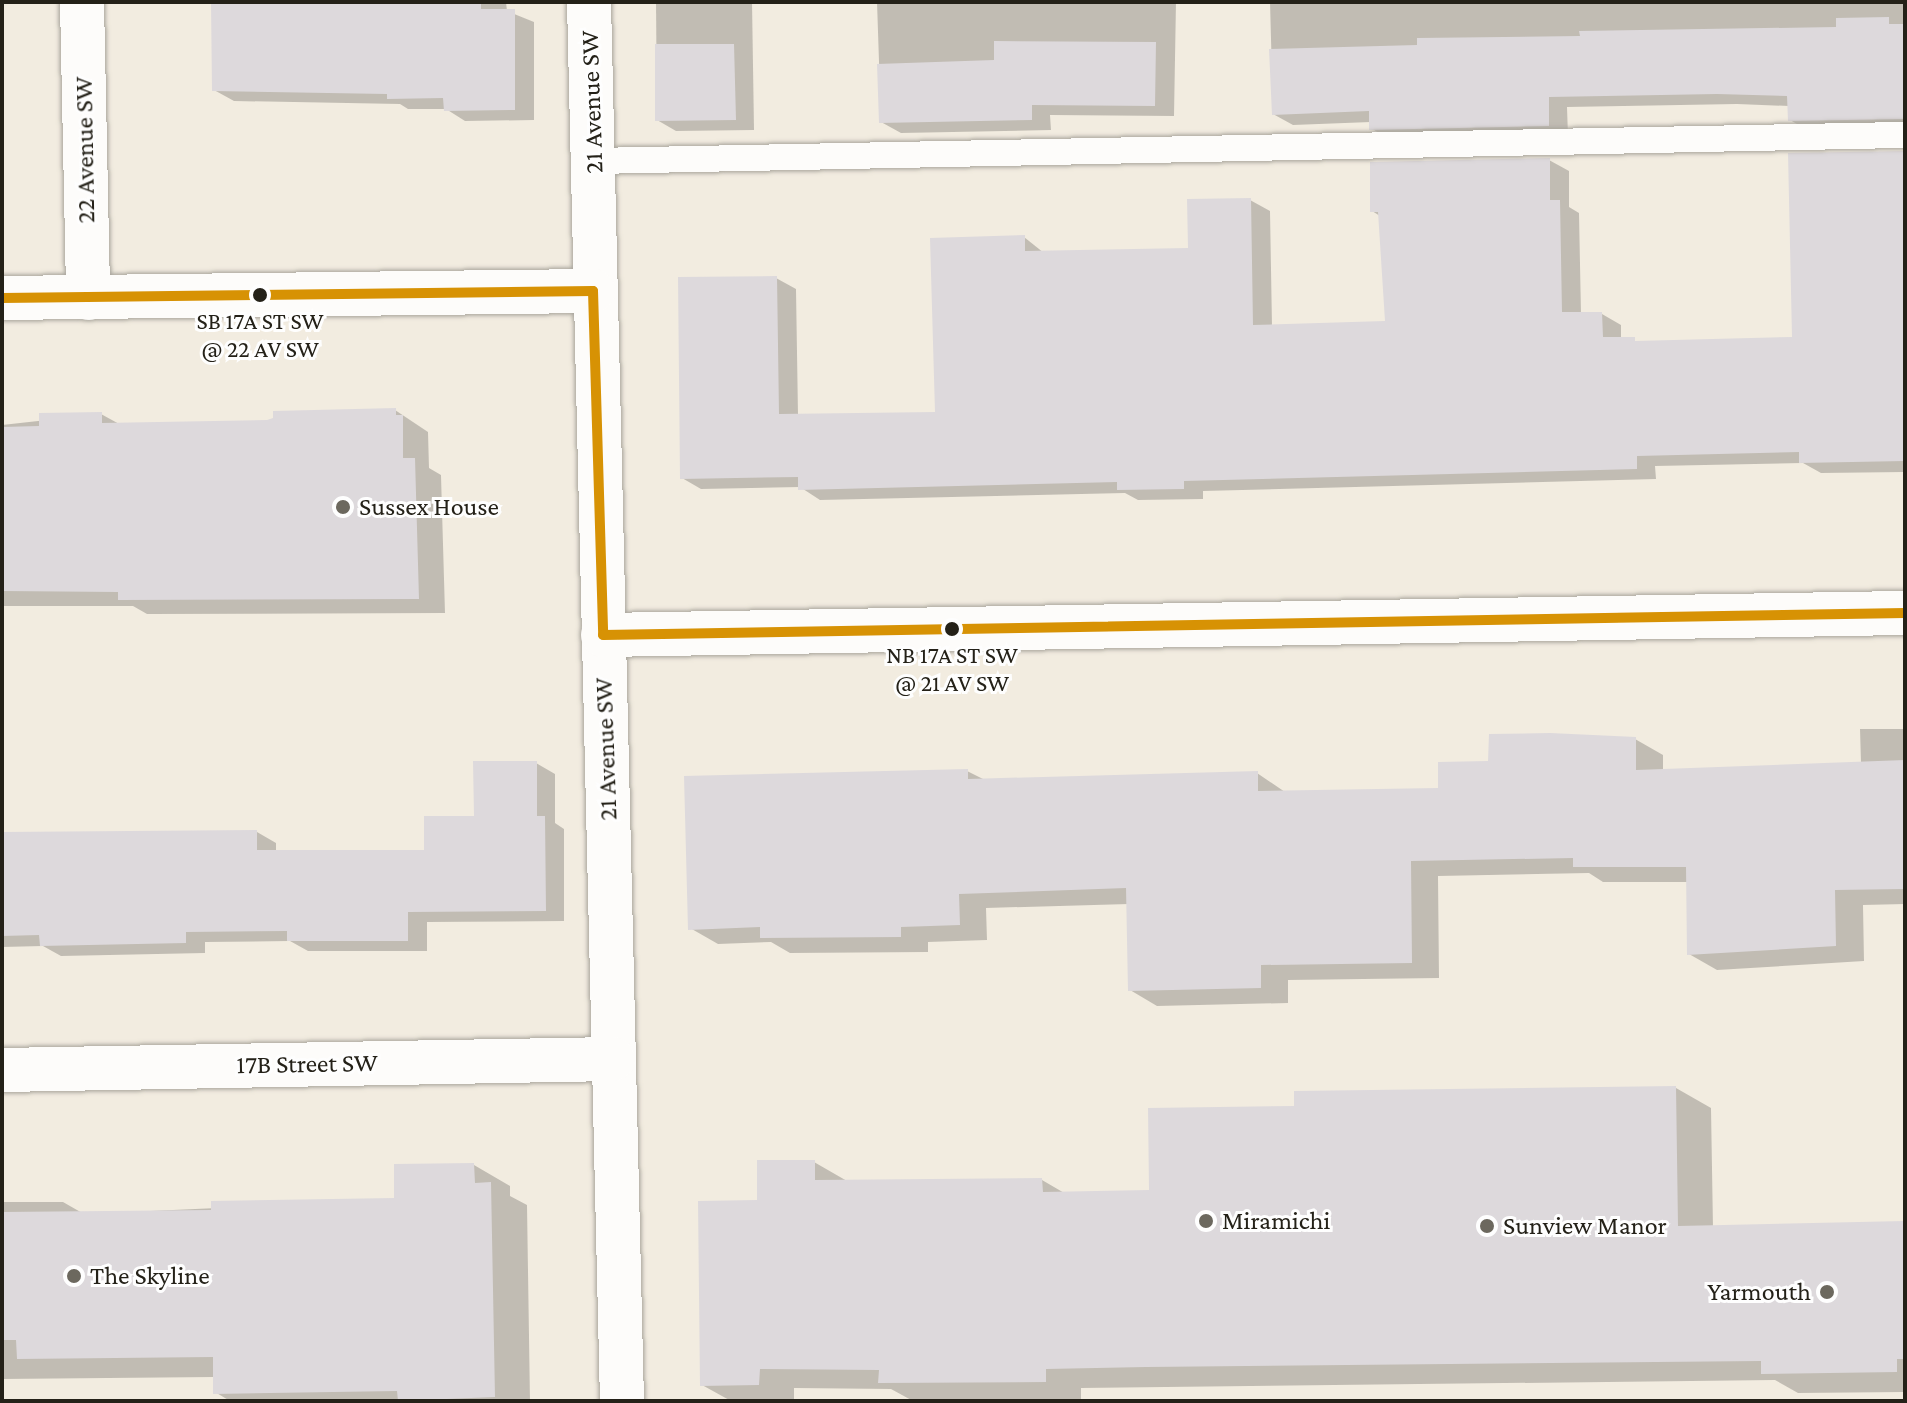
<!DOCTYPE html>
<style>
body{margin:0}
#map{position:relative;width:1907px;height:1403px;overflow:hidden;background:#f2ece0;font-family:"Crimson Pro",serif}
div>[style]{position:absolute}
.shadow>*{inset:0;background:#0003}
.building>*{inset:0;background:#ddd9dc}
.roads{filter:drop-shadow(0 0 2px #a9a59c) drop-shadow(0 0 2px #a9a59c)}
.service>*{height:26px;margin:-13px;padding:0 13px;transform-origin:13px;border-radius:13px;background:#fdfcfa}
.minor>*{height:44px;margin:-22px;padding:0 22px;transform-origin:22px;border-radius:22px;background:#fdfcfa}
.bus-1>*{height:10px;margin:-5px;padding:0 5px;transform-origin:5px;border-radius:5px;background:#d79204}
.dots>*{width:22px;height:22px;translate:-50% -50%;box-sizing:border-box;border:4px solid #fefefe;border-radius:50%}
span{translate:-50% -50%;white-space:nowrap;text-align:center;line-height:1.15;-webkit-text-stroke:6px #fefefe;paint-order:stroke}
.bus-label{font-size:24px;color:#242118}
.street-label{font-size:26px;color:#242118}
.poi-label{font-size:26px;color:#242118}
.left{translate:0 -50%;text-align:left}
.right{translate:-100% -50%;text-align:right}
.frame{position:absolute;inset:0;border:4px solid #242118;pointer-events:none}
</style>
<div id="map">
<div class="shadow">
<div style="clip-path:polygon(213px 2px,506px 2px,507px 11px,534px 22px,534px 120px,465px 121px,446px 109px,408px 109px,400px 104px,234px 101px,214px 90px)"></div>
<div style="clip-path:polygon(656px 2px,752px 2px,754px 130px,676px 131px,657px 120px)"></div>
<div style="clip-path:polygon(877px 2px,1176px 2px,1174px 116px,1050px 115px,1051px 130px,901px 133px,881px 122px)"></div>
<div style="clip-path:polygon(1270px 2px,1905px 2px,1905px 129px,1809px 131px,1790px 120px,1789px 106px,1737px 104px,1567px 107px,1568px 136px,1390px 140px,1371px 128px,1371px 122px,1293px 125px,1273px 114px)"></div>
<div style="clip-path:polygon(1905px 153px,1905px 472px,1821px 473px,1803px 463px,1655px 466px,1656px 479px,1203px 491px,1203px 499px,1138px 500px,1125px 493px,820px 500px,800px 487px,701px 489px,682px 478px,776px 278px,796px 289px,798px 415px,937px 414px,1024px 237px,1044px 253px,1190px 250px,1250px 200px,1270px 211px,1272px 326px,1387px 323px,1380px 216px,1372px 211px,1549px 160px,1569px 171px,1569px 207px,1579px 213px,1581px 314px,1602px 314px,1621px 325px,1621px 339px,1642px 343px,1794px 339px)"></div>
<div style="clip-path:polygon(395px 410px,428px 432px,429px 468px,441px 475px,445px 613px,147px 614px,133px 606px,2px 606px,2px 425px,101px 414px,121px 425px,267px 422px)"></div>
<div style="clip-path:polygon(1860px 729px,1905px 729px,1905px 904px,1863px 905px,1864px 961px,1717px 970px,1689px 954px,1688px 882px,1603px 882px,1589px 873px,1438px 876px,1439px 978px,1288px 980px,1288px 1003px,1157px 1006px,1130px 990px,1129px 904px,986px 908px,987px 940px,928px 942px,928px 952px,790px 953px,771px 942px,718px 944px,690px 928px,967px 771px,985px 780px,1257px 773px,1285px 792px,1440px 790px,1490px 763px,1635px 739px,1663px 755px,1663px 772px,1861px 763px)"></div>
<div style="clip-path:polygon(536px 763px,555px 774px,555px 823px,564px 829px,564px 921px,427px 922px,427px 951px,308px 951px,290px 941px,205px 942px,205px 953px,61px 956px,43px 946px,2px 947px,2px 835px,257px 832px,276px 843px,276px 852px,426px 852px,476px 818px)"></div>
<div style="clip-path:polygon(1676px 1088px,1711px 1108px,1713px 1228px,1905px 1225px,1905px 1392px,1798px 1393px,1775px 1380px,1081px 1388px,1081px 1401px,913px 1401px,891px 1389px,794px 1388px,794px 1401px,731px 1401px,702px 1385px,759px 1202px,814px 1162px,847px 1181px,1042px 1180px,1066px 1194px,1151px 1192px,1296px 1108px)"></div>
<div style="clip-path:polygon(474px 1165px,510px 1186px,510px 1196px,527px 1205px,530px 1401px,230px 1401px,215px 1392px,215px 1377px,2px 1379px,2px 1202px,63px 1202px,84px 1214px,396px 1200px)"></div>
</div>
<div class="building">
<div style="clip-path:polygon(211px 2px,481px 2px,481px 9px,515px 9px,515px 110px,444px 111px,443px 98px,387px 99px,387px 94px,212px 91px)"></div>
<div style="clip-path:polygon(1889px 17px,1889px 24px,1905px 24px,1905px 119px,1788px 121px,1787px 96px,1717px 94px,1549px 97px,1549px 126px,1369px 130px,1369px 111px,1272px 115px,1269px 49px,1417px 45px,1417px 38px,1580px 36px,1579px 31px,1836px 27px,1836px 18px)"></div>
<div style="clip-path:polygon(994px 41px,1156px 42px,1155px 106px,1032px 105px,1032px 120px,879px 123px,877px 64px,994px 60px)"></div>
<div style="clip-path:polygon(655px 44px,734px 44px,736px 120px,655px 121px)"></div>
<div style="clip-path:polygon(1905px 151px,1905px 461px,1799px 463px,1799px 452px,1637px 456px,1637px 469px,1184px 481px,1184px 489px,1117px 490px,1117px 482px,798px 490px,798px 477px,680px 479px,678px 277px,777px 276px,779px 414px,935px 412px,930px 238px,1025px 235px,1025px 251px,1188px 248px,1187px 199px,1251px 198px,1253px 325px,1385px 321px,1378px 212px,1370px 212px,1370px 162px,1550px 158px,1550px 200px,1560px 200px,1562px 312px,1602px 312px,1603px 337px,1635px 337px,1635px 341px,1792px 337px,1788px 153px)"></div>
<div style="clip-path:polygon(396px 408px,396px 415px,403px 415px,403px 458px,415px 458px,419px 599px,118px 600px,118px 592px,2px 591px,2px 427px,39px 426px,39px 413px,102px 412px,102px 423px,267px 420px,273px 418px,273px 411px)"></div>
<div style="clip-path:polygon(1550px 733px,1636px 737px,1636px 770px,1905px 760px,1905px 889px,1835px 890px,1836px 946px,1687px 955px,1686px 867px,1573px 867px,1573px 858px,1411px 861px,1412px 963px,1261px 965px,1261px 988px,1128px 991px,1126px 888px,959px 894px,960px 925px,901px 927px,901px 937px,760px 938px,760px 927px,688px 930px,684px 776px,968px 769px,968px 779px,1258px 771px,1258px 791px,1438px 788px,1438px 762px,1488px 761px,1489px 734px)"></div>
<div style="clip-path:polygon(473px 761px,537px 761px,537px 816px,545px 816px,546px 911px,408px 912px,408px 941px,287px 941px,287px 931px,186px 932px,186px 943px,40px 946px,39px 935px,2px 936px,2px 832px,257px 830px,257px 850px,424px 850px,424px 816px,474px 816px)"></div>
<div style="clip-path:polygon(1676px 1086px,1678px 1226px,1905px 1221px,1905px 1359px,1897px 1359px,1897px 1372px,1761px 1374px,1761px 1361px,1146px 1367px,1046px 1369px,1046px 1382px,878px 1383px,879px 1370px,760px 1369px,759px 1385px,700px 1386px,698px 1201px,757px 1200px,757px 1160px,815px 1160px,815px 1180px,1042px 1178px,1043px 1192px,1149px 1190px,1148px 1108px,1294px 1106px,1294px 1091px)"></div>
<div style="clip-path:polygon(474px 1163px,475px 1183px,491px 1182px,495px 1397px,398px 1401px,397px 1391px,213px 1394px,213px 1357px,17px 1359px,16px 1340px,2px 1340px,2px 1212px,211px 1210px,211px 1201px,394px 1198px,394px 1164px)"></div>
</div>
<div class="roads">
<div class="service">
<div style="left:594px;top:161px;width:1311px;rotate:-1.14deg"></div>
</div>
<div class="minor">
<div style="left:82px;top:2px;width:296px;rotate:88.8deg"></div>
<div style="left:589px;top:2px;width:1399px;rotate:88.65deg"></div>
<div style="left:2px;top:298px;width:591px;rotate:-0.68deg"></div>
<div style="left:603px;top:635px;width:1302px;rotate:-0.97deg"></div>
<div style="left:2px;top:1070px;width:611px;rotate:-1.03deg"></div>
</div>
</div>
<div class="bus-1">
<div style="left:593px;top:291px;width:344px;rotate:88.3deg"></div>
<div style="left:2px;top:298px;width:591px;rotate:-0.68deg"></div>
<div style="left:603px;top:635px;width:1302px;rotate:-0.97deg"></div>
</div>
<div class="dots">
<div style="left:260px;top:295px;background:#242118"></div>
<div style="left:343px;top:507px;background:#6c685e"></div>
<div style="left:952px;top:629px;background:#242118"></div>
<div style="left:1206px;top:1221px;background:#6c685e"></div>
<div style="left:1487px;top:1226px;background:#6c685e"></div>
<div style="left:74px;top:1276px;background:#6c685e"></div>
<div style="left:1827px;top:1292px;background:#6c685e"></div>
</div>
<div class="bus-label">
<span style="left:260px;top:335px">SB 17A ST SW<br>@ 22 AV SW</span>
<span style="left:952px;top:669px">NB 17A ST SW<br>@ 21 AV SW</span>
</div>
<div class="street-label">
<span style="left:592px;top:102px;rotate:-92deg">21 Avenue SW</span>
<span style="left:85px;top:150px;rotate:-91deg">22 Avenue SW</span>
<span style="left:606px;top:749px;rotate:-92deg">21 Avenue SW</span>
<span style="left:307px;top:1064px;rotate:-1deg">17B Street SW</span>
</div>
<div class="poi-label">
<span class="left" style="left:359px;top:507px">Sussex House</span>
<span class="left" style="left:1222px;top:1221px">Miramichi</span>
<span class="left" style="left:1503px;top:1226px">Sunview Manor</span>
<span class="left" style="left:90px;top:1276px">The Skyline</span>
<span class="right" style="left:1811px;top:1292px">Yarmouth</span>
</div>
<div class="frame"></div>
</div>
